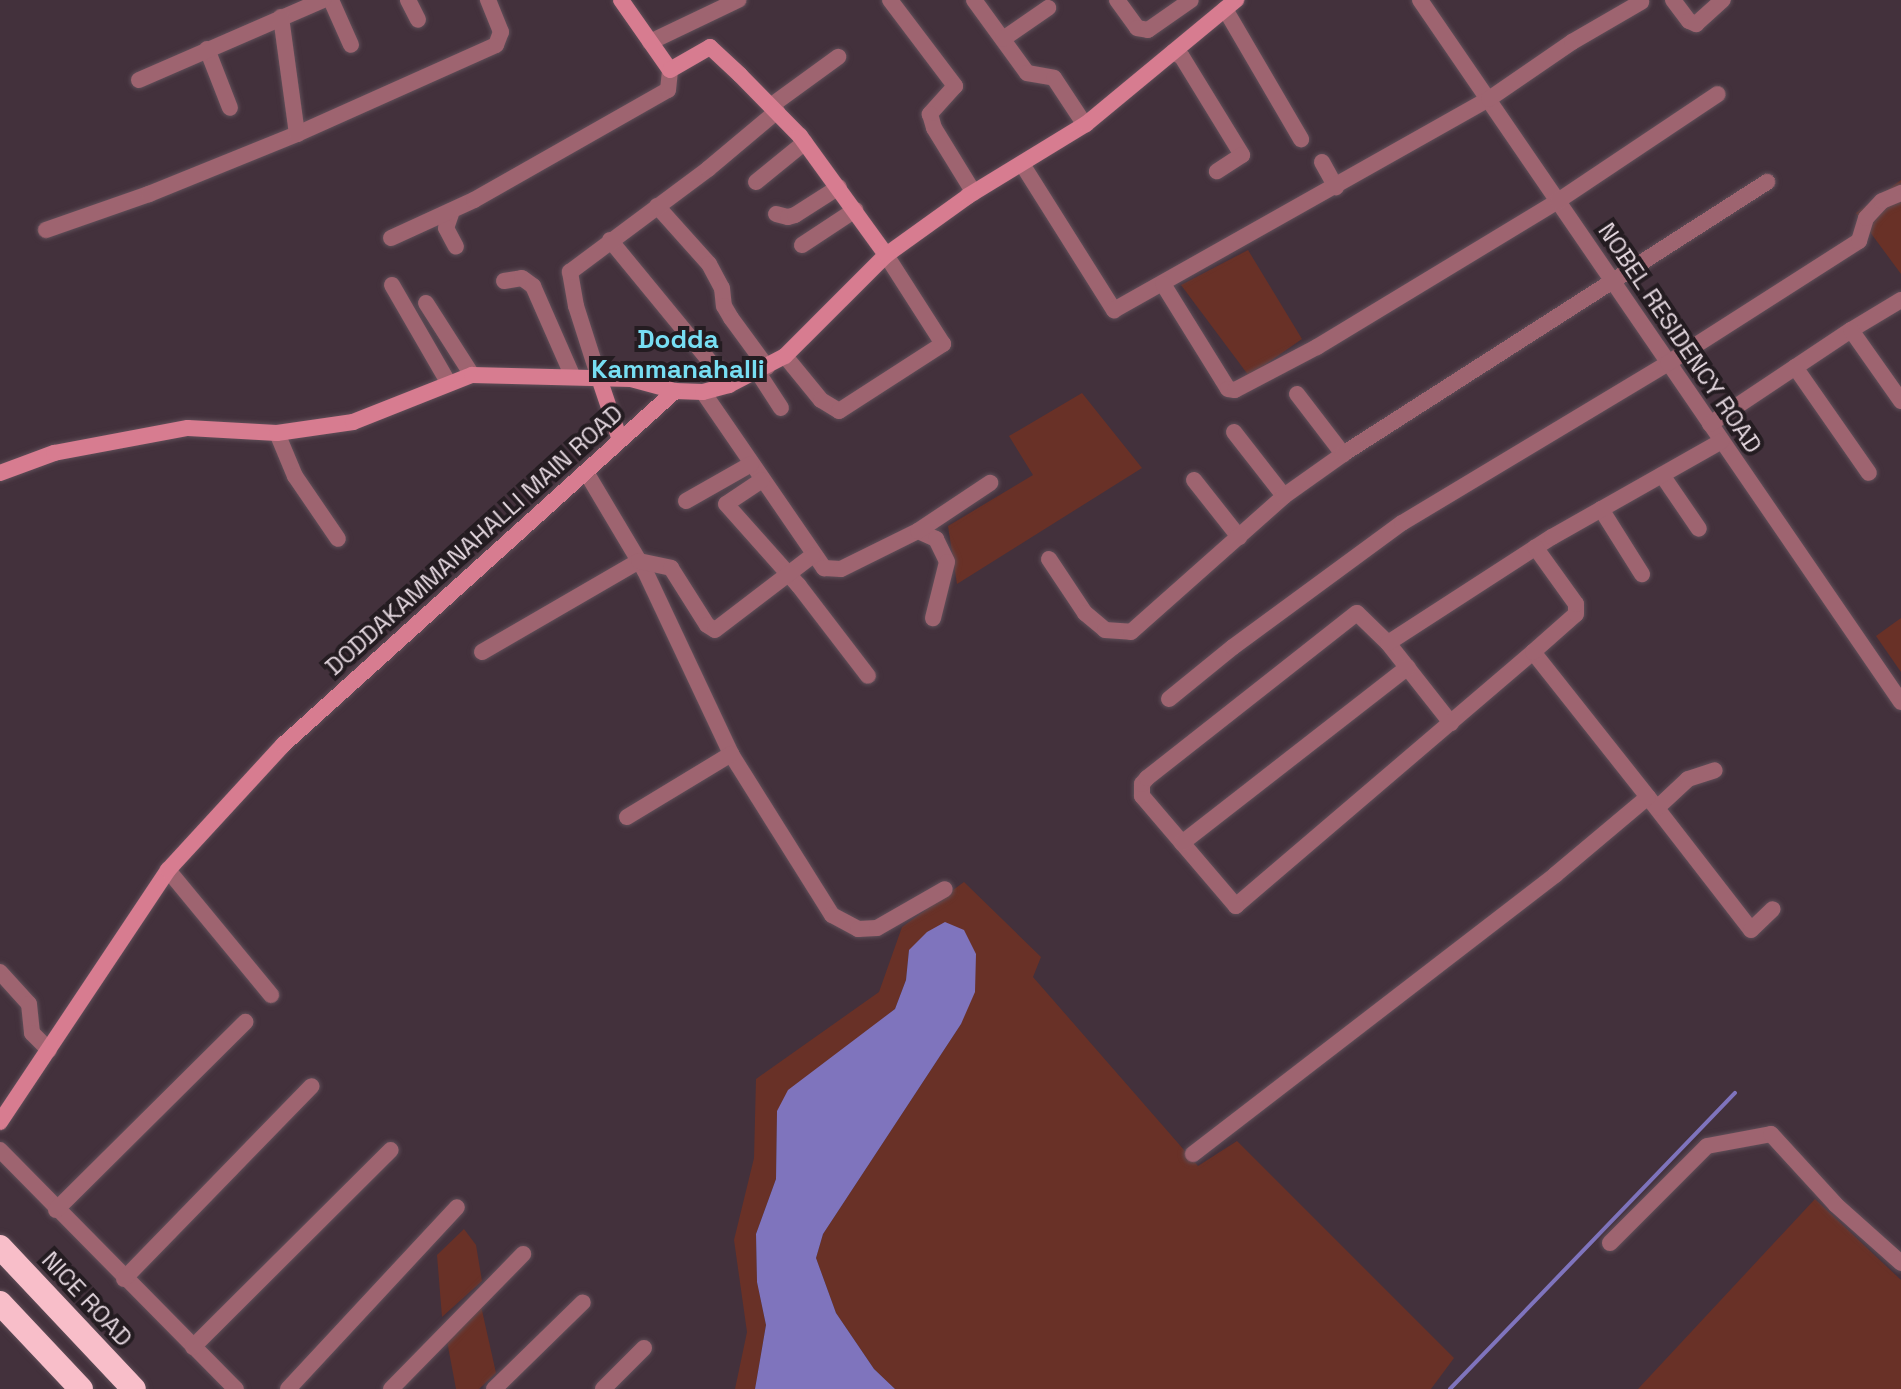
<!DOCTYPE html>
<style>
body{margin:0}
#map{position:relative;width:1901px;height:1389px;overflow:hidden;background:#43313c;font-family:"Space Grotesk",sans-serif}
div>[style]{position:absolute}
.green>*{inset:0;background:#693127}
.water>*{inset:0;background:#7f74bd}
.stream>*{height:4px;margin:-2px;padding:0 2px;transform-origin:2px;border-radius:2px;background:#7f74bd}
.roads{filter:drop-shadow(0 0 2px #604f59) drop-shadow(0 0 2px #604f59)}
.street>*{height:16px;margin:-8px;padding:0 8px;transform-origin:8px;border-radius:8px;background:#9e6470}
.secondary>*{height:16px;margin:-8px;padding:0 8px;transform-origin:8px;border-radius:8px;background:#d77c90}
.highway>*{height:24px;margin:-12px;padding:0 12px;transform-origin:12px;border-radius:12px;background:#f8bec9}
span{translate:-50% -50%;white-space:nowrap;text-align:center;line-height:1.15;-webkit-text-stroke:8px #241c21;paint-order:stroke}
.street-label{font-size:24px;color:#e4d7df}
.neighbourhood-label{font-size:26px;color:#77def3;font-weight:700}
</style>
<div id="map">
<div class="green">
<div style="clip-path:polygon(1901px 180px,1901px 274px,1856px 213px)"></div>
<div style="clip-path:polygon(1248px 250px,1302px 339px,1249px 376px,1181px 285px)"></div>
<div style="clip-path:polygon(1082px 393px,1142px 468px,957px 584px,948px 526px,1033px 475px,1009px 436px)"></div>
<div style="clip-path:polygon(1901px 618px,1901px 672px,1876px 636px)"></div>
<div style="clip-path:polygon(964px 882px,1041px 957px,1033px 977px,1198px 1166px,1237px 1141px,1454px 1358px,1431px 1389px,895px 1389px,874px 1369px,836px 1313px,816px 1258px,823px 1234px,961px 1024px,909px 950px,906px 980px,895px 1009px,777px 1111px,776px 1179px,756px 1234px,757px 1282px,766px 1325px,755px 1389px,735px 1389px,747px 1332px,734px 1240px,754px 1158px,756px 1079px,879px 992px,902px 927px)"></div>
<div style="clip-path:polygon(1815px 1199px,1901px 1280px,1901px 1389px,1638px 1389px)"></div>
<div style="clip-path:polygon(464px 1229px,476px 1245px,482px 1281px,442px 1317px,437px 1255px)"></div>
<div style="clip-path:polygon(481px 1306px,496px 1373px,479px 1389px,456px 1389px,447px 1341px)"></div>
</div>
<div class="water">
<div style="clip-path:polygon(945px 922px,964px 930px,976px 954px,975px 992px,961px 1024px,823px 1234px,816px 1258px,836px 1313px,874px 1369px,895px 1389px,755px 1389px,766px 1325px,757px 1282px,756px 1234px,776px 1179px,777px 1111px,788px 1090px,895px 1009px,906px 980px,909px 950px,927px 932px)"></div>
</div>
<div class="stream">
<div style="left:1450px;top:1389px;width:411px;rotate:-46.1deg"></div>
</div>
<div class="roads">
<div class="street">
<div style="left:331px;top:0;width:49px;rotate:66deg"></div>
<div style="left:408px;top:0;width:22px;rotate:63deg"></div>
<div style="left:890px;top:0;width:108px;rotate:52.9deg"></div>
<div style="left:955px;top:86px;width:38px;rotate:132deg"></div>
<div style="left:930px;top:114px;width:15px;rotate:74deg"></div>
<div style="left:934px;top:128px;width:76px;rotate:58.4deg"></div>
<div style="left:974px;top:0;width:90px;rotate:54deg"></div>
<div style="left:1027px;top:73px;width:27px;rotate:10deg"></div>
<div style="left:1054px;top:78px;width:56px;rotate:56.6deg"></div>
<div style="left:1117px;top:0;width:34px;rotate:54deg"></div>
<div style="left:1137px;top:28px;width:11px;rotate:10deg"></div>
<div style="left:1148px;top:30px;width:52px;rotate:-34.9deg"></div>
<div style="left:1420px;top:0;width:851px;rotate:55.58deg"></div>
<div style="left:1673px;top:0;width:26px;rotate:53deg"></div>
<div style="left:1689px;top:21px;width:8px;rotate:23deg"></div>
<div style="left:1696px;top:24px;width:36px;rotate:-42deg"></div>
<div style="left:1225px;top:9px;width:151px;rotate:59.7deg"></div>
<div style="left:1003px;top:39px;width:55px;rotate:-34.6deg"></div>
<div style="left:650px;top:42px;width:98px;rotate:-25.5deg"></div>
<div style="left:207px;top:49px;width:63px;rotate:68.7deg"></div>
<div style="left:1173px;top:52px;width:10px;rotate:29deg"></div>
<div style="left:1182px;top:57px;width:115px;rotate:58.5deg"></div>
<div style="left:1242px;top:155px;width:30px;rotate:147deg"></div>
<div style="left:139px;top:80px;width:201px;rotate:-23.5deg"></div>
<div style="left:772px;top:105px;width:82px;rotate:-36deg"></div>
<div style="left:297px;top:134px;width:218px;rotate:-24.1deg"></div>
<div style="left:496px;top:45px;width:14px;rotate:-69deg"></div>
<div style="left:501px;top:32px;width:35px;rotate:-112deg"></div>
<div style="left:1322px;top:162px;width:29px;rotate:61deg"></div>
<div style="left:1022px;top:164px;width:173px;rotate:57.8deg"></div>
<div style="left:1114px;top:310px;width:430px;rotate:-29.4deg"></div>
<div style="left:1489px;top:99px;width:101px;rotate:-34.5deg"></div>
<div style="left:1572px;top:42px;width:80px;rotate:-30.1deg"></div>
<div style="left:756px;top:182px;width:63px;rotate:-39.2deg"></div>
<div style="left:657px;top:206px;width:78px;rotate:48.1deg"></div>
<div style="left:709px;top:264px;width:27px;rotate:62deg"></div>
<div style="left:722px;top:288px;width:18px;rotate:84deg"></div>
<div style="left:724px;top:306px;width:14px;rotate:60deg"></div>
<div style="left:731px;top:318px;width:61px;rotate:53.7deg"></div>
<div style="left:452px;top:211px;width:18px;rotate:109deg"></div>
<div style="left:446px;top:228px;width:21px;rotate:62deg"></div>
<div style="left:776px;top:214px;width:12px;rotate:14deg"></div>
<div style="left:788px;top:217px;width:7px;rotate:-16deg"></div>
<div style="left:795px;top:215px;width:52px;rotate:-32.5deg"></div>
<div style="left:46px;top:230px;width:109px;rotate:-19.3deg"></div>
<div style="left:149px;top:194px;width:160px;rotate:-22.1deg"></div>
<div style="left:297px;top:134px;width:118px;rotate:-97.8deg"></div>
<div style="left:391px;top:238px;width:91px;rotate:-24.6deg"></div>
<div style="left:474px;top:200px;width:223px;rotate:-29.6deg"></div>
<div style="left:668px;top:90px;width:20px;rotate:-84deg"></div>
<div style="left:610px;top:240px;width:188px;rotate:50.6deg"></div>
<div style="left:802px;top:245px;width:64px;rotate:-33.4deg"></div>
<div style="left:504px;top:281px;width:18px;rotate:-9deg"></div>
<div style="left:522px;top:278px;width:14px;rotate:36deg"></div>
<div style="left:533px;top:286px;width:99px;rotate:66.3deg"></div>
<div style="left:1163px;top:284px;width:123px;rotate:58.2deg"></div>
<div style="left:1228px;top:389px;width:7px;rotate:8deg"></div>
<div style="left:1235px;top:390px;width:93px;rotate:-27.7deg"></div>
<div style="left:1317px;top:347px;width:282px;rotate:-31.2deg"></div>
<div style="left:1558px;top:201px;width:192px;rotate:-33.8deg"></div>
<div style="left:392px;top:285px;width:112px;rotate:60deg"></div>
<div style="left:426px;top:303px;width:85px;rotate:57.4deg"></div>
<div style="left:1851px;top:330px;width:58px;rotate:-31deg"></div>
<div style="left:785px;top:356px;width:57px;rotate:50.7deg"></div>
<div style="left:821px;top:400px;width:21px;rotate:31deg"></div>
<div style="left:839px;top:411px;width:124px;rotate:-32.8deg"></div>
<div style="left:943px;top:344px;width:106px;rotate:-122.6deg"></div>
<div style="left:1795px;top:367px;width:129px;rotate:55.1deg"></div>
<div style="left:757px;top:371px;width:44px;rotate:57deg"></div>
<div style="left:599px;top:378px;width:76px;rotate:-107.7deg"></div>
<div style="left:576px;top:306px;width:35px;rotate:-100deg"></div>
<div style="left:570px;top:272px;width:172px;rotate:-36.7deg"></div>
<div style="left:708px;top:169px;width:90px;rotate:-40deg"></div>
<div style="left:703px;top:392px;width:214px;rotate:55.5deg"></div>
<div style="left:824px;top:568px;width:17px;rotate:3deg"></div>
<div style="left:841px;top:569px;width:86px;rotate:-26.3deg"></div>
<div style="left:918px;top:531px;width:20px;rotate:24deg"></div>
<div style="left:936px;top:539px;width:25px;rotate:64deg"></div>
<div style="left:947px;top:562px;width:58px;rotate:104deg"></div>
<div style="left:1297px;top:394px;width:76px;rotate:52.5deg"></div>
<div style="left:1710px;top:424px;width:169px;rotate:-33.7deg"></div>
<div style="left:1851px;top:330px;width:87px;rotate:54.8deg"></div>
<div style="left:1234px;top:432px;width:81px;rotate:52deg"></div>
<div style="left:277px;top:433px;width:47px;rotate:67.3deg"></div>
<div style="left:295px;top:476px;width:76px;rotate:55.7deg"></div>
<div style="left:586px;top:472px;width:115px;rotate:59.2deg"></div>
<div style="left:645px;top:571px;width:202px;rotate:64.8deg"></div>
<div style="left:731px;top:754px;width:190px;rotate:57.9deg"></div>
<div style="left:832px;top:915px;width:30px;rotate:28deg"></div>
<div style="left:858px;top:929px;width:19px;rotate:-3deg"></div>
<div style="left:877px;top:928px;width:78px;rotate:-29.8deg"></div>
<div style="left:1662px;top:475px;width:65px;rotate:55.6deg"></div>
<div style="left:762px;top:480px;width:43px;rotate:146.3deg"></div>
<div style="left:726px;top:504px;width:110px;rotate:48.3deg"></div>
<div style="left:799px;top:586px;width:113px;rotate:52.5deg"></div>
<div style="left:1194px;top:480px;width:73px;rotate:51.7deg"></div>
<div style="left:686px;top:501px;width:75px;rotate:-29.6deg"></div>
<div style="left:1601px;top:509px;width:77px;rotate:57.8deg"></div>
<div style="left:918px;top:531px;width:87px;rotate:-33.7deg"></div>
<div style="left:1049px;top:559px;width:65px;rotate:56.3deg"></div>
<div style="left:1085px;top:613px;width:26px;rotate:40deg"></div>
<div style="left:1105px;top:630px;width:26px;rotate:4deg"></div>
<div style="left:1131px;top:632px;width:205px;rotate:-41.6deg"></div>
<div style="left:1284px;top:496px;width:72px;rotate:-35.4deg"></div>
<div style="left:1343px;top:454px;width:504px;rotate:-32.68deg"></div>
<div style="left:1388px;top:643px;width:102px;rotate:51.8deg"></div>
<div style="left:482px;top:652px;width:181px;rotate:-30.1deg"></div>
<div style="left:639px;top:561px;width:33px;rotate:12deg"></div>
<div style="left:671px;top:568px;width:67px;rotate:57.7deg"></div>
<div style="left:707px;top:625px;width:9px;rotate:32deg"></div>
<div style="left:715px;top:630px;width:123px;rotate:-37.4deg"></div>
<div style="left:1533px;top:652px;width:391px;rotate:139.5deg"></div>
<div style="left:1236px;top:906px;width:145px;rotate:-130.5deg"></div>
<div style="left:1142px;top:796px;width:12px;rotate:-90deg"></div>
<div style="left:1142px;top:784px;width:8px;rotate:-50deg"></div>
<div style="left:1147px;top:778px;width:267px;rotate:-38.2deg"></div>
<div style="left:1357px;top:613px;width:43px;rotate:44.1deg"></div>
<div style="left:1388px;top:643px;width:195px;rotate:-32.9deg"></div>
<div style="left:1552px;top:537px;width:195px;rotate:-29.5deg"></div>
<div style="left:1169px;top:699px;width:82px;rotate:-39.1deg"></div>
<div style="left:1233px;top:647px;width:210px;rotate:-36.3deg"></div>
<div style="left:1402px;top:523px;width:310px;rotate:-31deg"></div>
<div style="left:1668px;top:363px;width:227px;rotate:-32.6deg"></div>
<div style="left:1859px;top:241px;width:24px;rotate:-73deg"></div>
<div style="left:1866px;top:218px;width:23px;rotate:-47deg"></div>
<div style="left:1882px;top:201px;width:21px;rotate:-23deg"></div>
<div style="left:1648px;top:797px;width:168px;rotate:52.2deg"></div>
<div style="left:1751px;top:930px;width:30px;rotate:-44deg"></div>
<div style="left:1657px;top:808px;width:42px;rotate:-43.1deg"></div>
<div style="left:1688px;top:779px;width:28px;rotate:-18deg"></div>
<div style="left:627px;top:817px;width:122px;rotate:-31.2deg"></div>
<div style="left:1182px;top:843px;width:286px;rotate:-37.9deg"></div>
<div style="left:168px;top:870px;width:162px;rotate:50.5deg"></div>
<div style="left:0;top:972px;width:43px;rotate:47.8deg"></div>
<div style="left:29px;top:1004px;width:29px;rotate:84deg"></div>
<div style="left:32px;top:1033px;width:24px;rotate:45deg"></div>
<div style="left:0;top:1150px;width:336px;rotate:45.4deg"></div>
<div style="left:1193px;top:1154px;width:457px;rotate:-37.6deg"></div>
<div style="left:1555px;top:875px;width:121px;rotate:-40deg"></div>
<div style="left:1648px;top:797px;width:185px;rotate:-128.4deg"></div>
<div style="left:1533px;top:652px;width:57px;rotate:-41.5deg"></div>
<div style="left:1576px;top:614px;width:10px;rotate:-90deg"></div>
<div style="left:1576px;top:604px;width:70px;rotate:-125.7deg"></div>
<div style="left:56px;top:1210px;width:267px;rotate:-44.8deg"></div>
<div style="left:1610px;top:1243px;width:137px;rotate:-45deg"></div>
<div style="left:1707px;top:1146px;width:65px;rotate:-10.6deg"></div>
<div style="left:1771px;top:1134px;width:96px;rotate:47.5deg"></div>
<div style="left:1836px;top:1205px;width:87px;rotate:41.7deg"></div>
<div style="left:124px;top:1279px;width:269px;rotate:-45.8deg"></div>
<div style="left:193px;top:1347px;width:279px;rotate:-44.9deg"></div>
<div style="left:288px;top:1389px;width:248px;rotate:-47.1deg"></div>
<div style="left:391px;top:1389px;width:189px;rotate:-45.6deg"></div>
<div style="left:494px;top:1389px;width:124px;rotate:-44.3deg"></div>
<div style="left:603px;top:1389px;width:58px;rotate:-45deg"></div>
</div>
<div class="secondary">
<div style="left:621px;top:0;width:85px;rotate:55deg"></div>
<div style="left:670px;top:70px;width:46px;rotate:-29.9deg"></div>
<div style="left:710px;top:47px;width:41px;rotate:43deg"></div>
<div style="left:740px;top:75px;width:86px;rotate:45.5deg"></div>
<div style="left:800px;top:136px;width:147px;rotate:54.1deg"></div>
<div style="left:599px;top:378px;width:65px;rotate:71.3deg"></div>
<div style="left:0;top:473px;width:58px;rotate:-20.3deg"></div>
<div style="left:54px;top:453px;width:136px;rotate:-10.6deg"></div>
<div style="left:188px;top:428px;width:89px;rotate:3.2deg"></div>
<div style="left:277px;top:433px;width:77px;rotate:-8.2deg"></div>
<div style="left:353px;top:422px;width:128px;rotate:-21.6deg"></div>
<div style="left:472px;top:375px;width:159px;rotate:1.4deg"></div>
<div style="left:631px;top:379px;width:46px;rotate:15.3deg"></div>
<div style="left:675px;top:391px;width:28px;rotate:2deg"></div>
<div style="left:703px;top:392px;width:27px;rotate:-15deg"></div>
<div style="left:729px;top:385px;width:63px;rotate:-27.4deg"></div>
<div style="left:785px;top:356px;width:143px;rotate:-45deg"></div>
<div style="left:886px;top:255px;width:101px;rotate:-35.7deg"></div>
<div style="left:968px;top:196px;width:138px;rotate:-31.4deg"></div>
<div style="left:1086px;top:124px;width:195px;rotate:-39.6deg"></div>
<div style="left:0;top:1122px;width:303px;rotate:-56.3deg"></div>
<div style="left:168px;top:870px;width:170px;rotate:-47.4deg"></div>
<div style="left:283px;top:745px;width:528px;rotate:-42.08deg"></div>
</div>
<div class="highway">
<div style="left:0;top:1247px;width:195px;rotate:46.7deg"></div>
<div style="left:0;top:1303px;width:118px;rotate:46.7deg"></div>
</div>
</div>
<div class="street-label">
<span style="left:1680px;top:338px;rotate:56deg">NOBEL RESIDENCY ROAD</span>
<span style="left:474px;top:540px;rotate:-42deg">DODDAKAMMANAHALLI MAIN ROAD</span>
<span style="left:87px;top:1299px;rotate:47deg">NICE ROAD</span>
</div>
<div class="neighbourhood-label">
<span style="left:678px;top:355px">Dodda<br>Kammanahalli</span>
</div>
</div>
